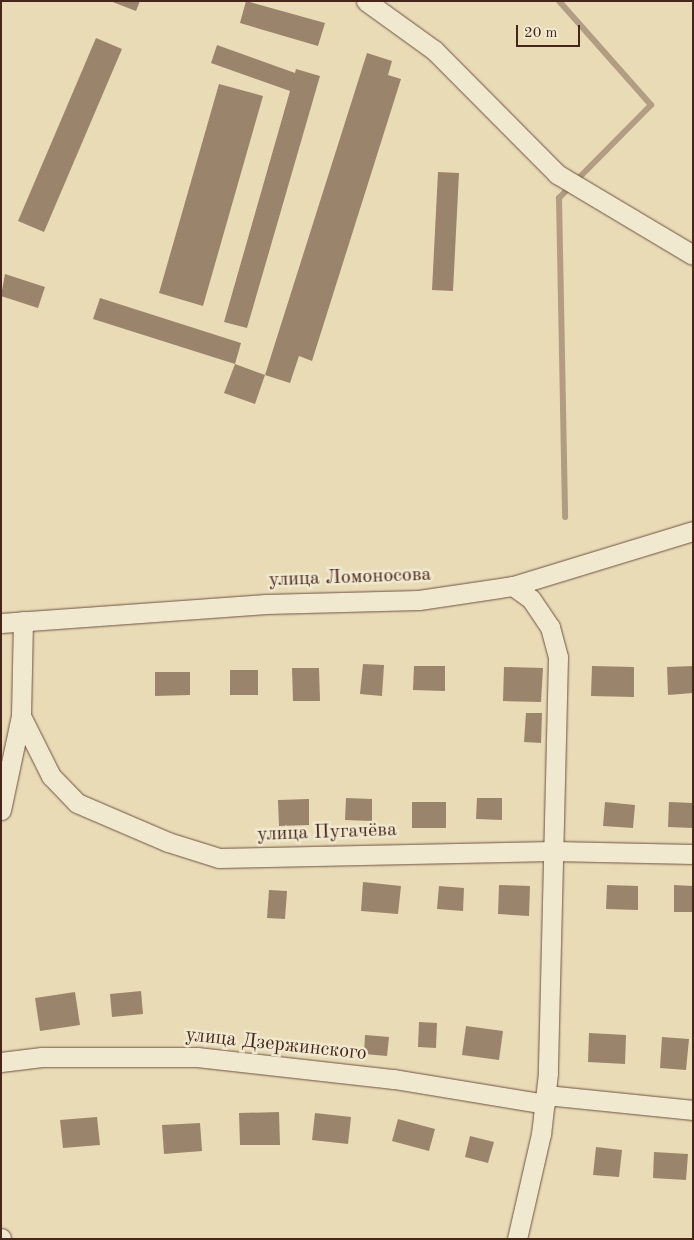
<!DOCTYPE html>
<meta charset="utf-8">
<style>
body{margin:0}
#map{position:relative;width:694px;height:1240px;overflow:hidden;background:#eadbb7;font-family:"Old Standard TT",serif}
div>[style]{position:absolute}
.stream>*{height:6px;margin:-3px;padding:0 3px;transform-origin:3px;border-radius:3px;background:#b29d82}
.building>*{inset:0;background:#9b846c}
.roads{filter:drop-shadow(0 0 1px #6f5342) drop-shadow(0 0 1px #6f5342)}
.street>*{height:19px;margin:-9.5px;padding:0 9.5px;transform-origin:9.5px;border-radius:9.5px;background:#f1e8d0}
span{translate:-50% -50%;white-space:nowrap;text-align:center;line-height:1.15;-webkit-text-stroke:5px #f1e8d0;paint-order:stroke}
.street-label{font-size:20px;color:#46261b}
.frame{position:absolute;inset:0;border:2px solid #46261b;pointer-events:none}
.scale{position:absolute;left:516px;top:25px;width:64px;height:22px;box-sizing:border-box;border:2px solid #46261b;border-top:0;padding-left:6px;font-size:15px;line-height:18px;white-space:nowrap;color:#46261b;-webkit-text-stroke:4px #f1e8d0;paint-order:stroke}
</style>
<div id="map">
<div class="stream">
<div style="left:559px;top:1px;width:139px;rotate:48.5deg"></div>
<div style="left:651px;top:105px;width:131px;rotate:134.7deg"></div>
<div style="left:559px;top:198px;width:319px;rotate:88.9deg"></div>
</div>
<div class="building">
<div style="clip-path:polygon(110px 1px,140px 1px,136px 11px)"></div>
<div style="clip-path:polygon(246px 1px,325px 23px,318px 46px,240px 23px)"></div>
<div style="clip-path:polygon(96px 38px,122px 49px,44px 232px,18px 221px)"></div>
<div style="clip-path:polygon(217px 45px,295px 73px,296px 69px,320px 76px,247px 328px,224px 322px,290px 91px,211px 63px)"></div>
<div style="clip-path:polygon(367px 53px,392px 61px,388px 75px,401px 79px,312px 361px,299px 356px,290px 383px,265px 375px)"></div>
<div style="clip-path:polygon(219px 84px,263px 96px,203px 306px,159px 293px)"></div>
<div style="clip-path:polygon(438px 172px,459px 173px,453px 291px,432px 290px)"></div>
<div style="clip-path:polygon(5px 274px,45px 287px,38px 308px,1px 296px)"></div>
<div style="clip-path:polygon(100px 298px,241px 343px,235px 364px,93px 319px)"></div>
<div style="clip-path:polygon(235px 364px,265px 375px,255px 404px,224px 393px)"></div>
<div style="clip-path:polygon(363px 664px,384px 665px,382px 696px,360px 694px)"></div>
<div style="clip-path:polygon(414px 666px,445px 666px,445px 691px,413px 690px)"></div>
<div style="clip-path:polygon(592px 666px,634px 667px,634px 697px,591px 696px)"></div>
<div style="clip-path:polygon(693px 666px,693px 693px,668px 695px,667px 667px)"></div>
<div style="clip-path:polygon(504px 667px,543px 668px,541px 702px,503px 701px)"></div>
<div style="clip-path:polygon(292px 668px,319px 668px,320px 701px,293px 701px)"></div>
<div style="clip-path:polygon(230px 670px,258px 670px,258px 695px,230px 695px)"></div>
<div style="clip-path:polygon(155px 672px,190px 672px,190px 695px,155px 696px)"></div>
<div style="clip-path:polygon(526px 713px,542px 713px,541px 743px,524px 742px)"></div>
<div style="clip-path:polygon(346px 798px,372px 799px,372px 821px,345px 820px)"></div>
<div style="clip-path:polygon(477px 798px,502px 798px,502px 820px,476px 819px)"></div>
<div style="clip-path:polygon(309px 799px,309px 825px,279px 826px,278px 800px)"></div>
<div style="clip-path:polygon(412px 802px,446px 802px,446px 828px,412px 828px)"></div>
<div style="clip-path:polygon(605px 802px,635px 805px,633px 828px,603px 826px)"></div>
<div style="clip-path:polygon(669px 802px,693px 803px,693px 828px,668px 827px)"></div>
<div style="clip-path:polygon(363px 882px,401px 886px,398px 914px,361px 911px)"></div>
<div style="clip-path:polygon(499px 885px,530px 886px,529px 916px,498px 914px)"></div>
<div style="clip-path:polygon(607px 885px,638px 886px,638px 910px,606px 909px)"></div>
<div style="clip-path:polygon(674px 885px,693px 886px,693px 912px,674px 912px)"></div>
<div style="clip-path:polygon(439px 886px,464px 888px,463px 911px,437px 909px)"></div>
<div style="clip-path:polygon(269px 890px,287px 891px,285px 919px,267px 918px)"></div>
<div style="clip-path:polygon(141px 991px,143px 1014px,112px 1017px,110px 994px)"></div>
<div style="clip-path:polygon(75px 992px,80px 1025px,40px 1031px,35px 998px)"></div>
<div style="clip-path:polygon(419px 1022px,437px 1023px,436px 1048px,418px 1047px)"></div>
<div style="clip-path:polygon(466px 1026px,503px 1031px,499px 1060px,462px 1055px)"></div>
<div style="clip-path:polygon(589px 1033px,626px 1035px,625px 1064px,588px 1062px)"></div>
<div style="clip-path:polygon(365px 1035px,389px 1037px,387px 1056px,364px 1054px)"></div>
<div style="clip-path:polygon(662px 1037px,689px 1039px,686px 1070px,660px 1068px)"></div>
<div style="clip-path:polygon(279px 1112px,280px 1145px,240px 1145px,239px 1113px)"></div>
<div style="clip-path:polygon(315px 1113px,351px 1117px,348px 1144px,312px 1140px)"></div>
<div style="clip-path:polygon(97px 1117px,100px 1145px,63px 1148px,60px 1120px)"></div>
<div style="clip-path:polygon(398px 1119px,435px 1129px,429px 1151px,392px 1141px)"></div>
<div style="clip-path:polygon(200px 1123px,202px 1151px,164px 1154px,162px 1125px)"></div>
<div style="clip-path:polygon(470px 1136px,494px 1142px,488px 1163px,465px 1157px)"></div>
<div style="clip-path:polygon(596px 1147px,622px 1150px,619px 1177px,593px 1175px)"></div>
<div style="clip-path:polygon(654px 1152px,688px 1154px,686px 1180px,653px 1178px)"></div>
</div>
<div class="roads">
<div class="street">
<div style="left:366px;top:1px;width:84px;rotate:35.8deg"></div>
<div style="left:434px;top:50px;width:175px;rotate:45.2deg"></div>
<div style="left:557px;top:174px;width:158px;rotate:30.8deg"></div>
<div style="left:513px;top:586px;width:22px;rotate:36deg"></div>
<div style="left:531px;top:599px;width:34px;rotate:56deg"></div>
<div style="left:550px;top:627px;width:31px;rotate:75deg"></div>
<div style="left:558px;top:657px;width:416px;rotate:91.4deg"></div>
<div style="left:548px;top:1073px;width:61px;rotate:96.5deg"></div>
<div style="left:541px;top:1134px;width:108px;rotate:102.9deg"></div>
<div style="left:1px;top:623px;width:266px;rotate:-4.1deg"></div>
<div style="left:266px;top:604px;width:153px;rotate:-1.5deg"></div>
<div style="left:419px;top:600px;width:95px;rotate:-8.5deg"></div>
<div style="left:513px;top:586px;width:188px;rotate:-17deg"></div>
<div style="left:21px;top:716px;width:67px;rotate:63.4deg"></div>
<div style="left:51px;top:776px;width:37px;rotate:46deg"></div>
<div style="left:77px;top:803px;width:99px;rotate:23.2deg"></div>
<div style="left:168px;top:842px;width:53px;rotate:17.4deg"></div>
<div style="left:219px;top:858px;width:334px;rotate:-1.2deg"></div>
<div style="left:553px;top:851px;width:140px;rotate:1.2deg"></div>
<div style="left:1px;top:810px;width:96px;rotate:-78deg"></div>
<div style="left:21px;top:716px;width:95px;rotate:-88.8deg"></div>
<div style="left:1px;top:1062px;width:41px;rotate:-7deg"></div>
<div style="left:42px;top:1057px;width:155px"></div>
<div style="left:197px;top:1057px;width:198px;rotate:6.4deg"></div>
<div style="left:394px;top:1079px;width:153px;rotate:9.4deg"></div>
<div style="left:546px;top:1095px;width:148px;rotate:5.8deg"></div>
<div style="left:1px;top:1238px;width:1px;rotate:90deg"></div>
</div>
</div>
<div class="street-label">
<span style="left:350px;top:578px;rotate:-2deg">улица Ломоносова</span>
<span style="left:327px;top:833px;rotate:-2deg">улица Пугачёва</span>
<span style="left:276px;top:1045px;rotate:6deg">улица Дзержинского</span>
</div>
<div class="frame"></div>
<div class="scale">20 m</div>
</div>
